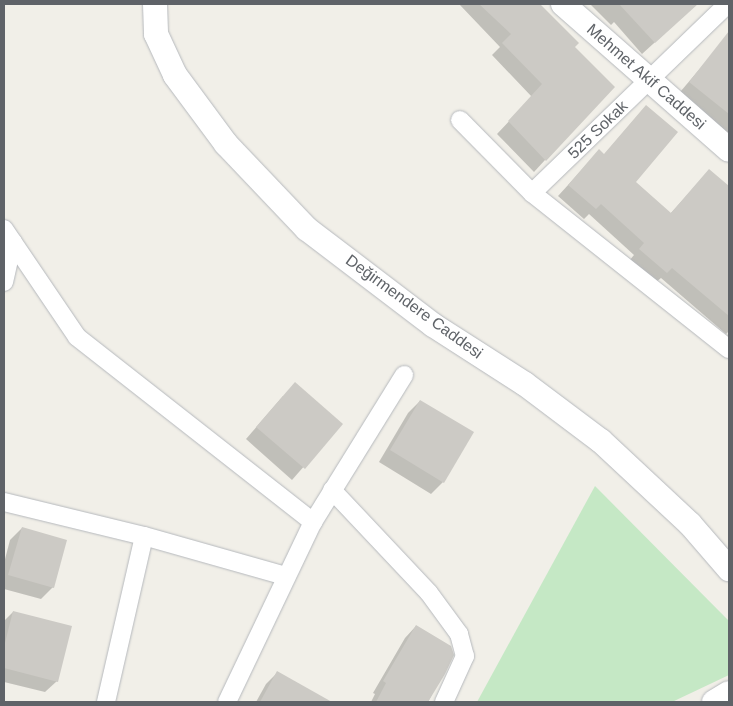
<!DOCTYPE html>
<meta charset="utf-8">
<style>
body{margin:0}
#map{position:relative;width:733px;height:706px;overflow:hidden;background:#f1efe8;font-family:Arial,sans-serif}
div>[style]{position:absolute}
.green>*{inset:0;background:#c5e8c5}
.shadow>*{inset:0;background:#0003}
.building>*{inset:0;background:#cccac5}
.roads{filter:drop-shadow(0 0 1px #b5b8bc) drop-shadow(0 0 1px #b5b8bc)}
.street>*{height:18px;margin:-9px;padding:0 9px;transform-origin:9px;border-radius:9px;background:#fff}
.secondary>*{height:24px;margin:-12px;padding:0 12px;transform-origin:12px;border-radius:12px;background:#fff}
span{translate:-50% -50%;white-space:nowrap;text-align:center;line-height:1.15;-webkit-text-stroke:4px #fff;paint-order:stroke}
.street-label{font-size:16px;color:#5f6368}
.frame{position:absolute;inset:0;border:5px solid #5f6368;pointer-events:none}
</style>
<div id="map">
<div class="green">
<div style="clip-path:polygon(595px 486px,729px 621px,729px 675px,672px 702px,477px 702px)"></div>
</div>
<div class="shadow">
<div style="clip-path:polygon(459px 4px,538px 4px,577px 43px,573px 47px,545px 160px,534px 172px,497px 134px,532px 97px,492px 55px,500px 47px)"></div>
<div style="clip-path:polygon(590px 4px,697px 4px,642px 54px,614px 22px,611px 25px)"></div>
<div style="clip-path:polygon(726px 38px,729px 41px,729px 141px,675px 98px)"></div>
<div style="clip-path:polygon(646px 106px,635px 182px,670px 214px,709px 171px,729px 188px,729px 331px,726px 334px,661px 278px,655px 283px,629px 261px,634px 255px,589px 214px,584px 219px,558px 196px,599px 151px,604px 155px)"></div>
<div style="clip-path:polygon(283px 396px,341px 424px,292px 480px,246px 439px)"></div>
<div style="clip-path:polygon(420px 401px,443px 482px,431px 494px,379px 462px,408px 413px)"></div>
<div style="clip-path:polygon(22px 528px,53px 587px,41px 599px,4px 589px,4px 563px,10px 540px)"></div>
<div style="clip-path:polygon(13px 612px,57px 681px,45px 692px,4px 682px,4px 621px)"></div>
<div style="clip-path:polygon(416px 626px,452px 655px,428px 702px,371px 702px,375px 694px,373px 693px,405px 638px)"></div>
<div style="clip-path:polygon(277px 673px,330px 702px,256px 702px,266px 684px)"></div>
</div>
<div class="building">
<div style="clip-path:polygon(479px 4px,540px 4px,579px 43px,575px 47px,615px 87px,546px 161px,508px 121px,542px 84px,502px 43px,511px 34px)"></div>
<div style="clip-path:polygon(619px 4px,698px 4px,655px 43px)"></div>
<div style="clip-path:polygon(729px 31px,729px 114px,689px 82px)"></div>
<div style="clip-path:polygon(646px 105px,678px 132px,636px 182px,671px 213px,709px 169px,729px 186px,729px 316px,672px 268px,667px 273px,639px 249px,644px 243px,601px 204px,596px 209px,568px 185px,599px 149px,604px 154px)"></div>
<div style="clip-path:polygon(295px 382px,343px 424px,305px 469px,256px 427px)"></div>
<div style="clip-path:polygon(420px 400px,474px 432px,444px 483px,390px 450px)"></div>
<div style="clip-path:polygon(22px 527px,67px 540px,54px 588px,8px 575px)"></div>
<div style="clip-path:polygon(13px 611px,72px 626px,58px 682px,4px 668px,4px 647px)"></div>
<div style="clip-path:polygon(416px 625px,451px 646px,454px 655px,445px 674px,428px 702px,376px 702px,386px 683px,383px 681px)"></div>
<div style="clip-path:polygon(277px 671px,332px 702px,260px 702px)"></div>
</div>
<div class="roads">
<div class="street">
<div style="left:460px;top:120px;width:103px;rotate:45.4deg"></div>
<div style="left:532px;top:193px;width:251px;rotate:38.4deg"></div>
<div style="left:532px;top:193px;width:272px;rotate:-44deg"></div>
<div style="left:4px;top:229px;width:130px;rotate:55.9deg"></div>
<div style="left:77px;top:337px;width:300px;rotate:38.1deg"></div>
<div style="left:4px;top:282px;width:41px;rotate:-77.3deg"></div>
<div style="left:332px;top:490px;width:141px;rotate:46.7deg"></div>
<div style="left:429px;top:593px;width:51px;rotate:53.8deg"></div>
<div style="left:459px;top:634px;width:23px;rotate:75deg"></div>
<div style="left:465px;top:656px;width:51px;rotate:114.5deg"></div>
<div style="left:4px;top:502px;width:144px;rotate:13.7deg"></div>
<div style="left:144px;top:536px;width:147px;rotate:15.8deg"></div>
<div style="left:106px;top:702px;width:170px;rotate:-77.1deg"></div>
<div style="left:227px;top:702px;width:199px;rotate:-64.5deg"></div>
<div style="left:313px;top:522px;width:173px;rotate:-58.2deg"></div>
</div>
<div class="secondary">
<div style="left:155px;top:4px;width:30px;rotate:88deg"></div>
<div style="left:156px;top:34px;width:45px;rotate:65.1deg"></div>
<div style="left:175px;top:75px;width:86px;rotate:53.5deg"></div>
<div style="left:226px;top:144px;width:117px;rotate:46.4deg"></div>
<div style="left:307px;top:229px;width:158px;rotate:37.3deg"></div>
<div style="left:433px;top:325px;width:109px;rotate:32.7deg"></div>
<div style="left:525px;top:384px;width:95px;rotate:36.9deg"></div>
<div style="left:601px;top:441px;width:122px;rotate:43deg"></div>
<div style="left:690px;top:524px;width:60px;rotate:49.1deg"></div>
<div style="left:563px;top:4px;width:221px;rotate:41.3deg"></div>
<div style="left:714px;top:702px;width:17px;rotate:-31deg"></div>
</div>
</div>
<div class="street-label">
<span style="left:646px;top:77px;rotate:41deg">Mehmet Akif Caddesi</span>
<span style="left:598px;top:130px;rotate:-44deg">525 Sokak</span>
<span style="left:414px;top:307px;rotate:36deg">Değirmendere Caddesi</span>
</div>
<div class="frame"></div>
</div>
